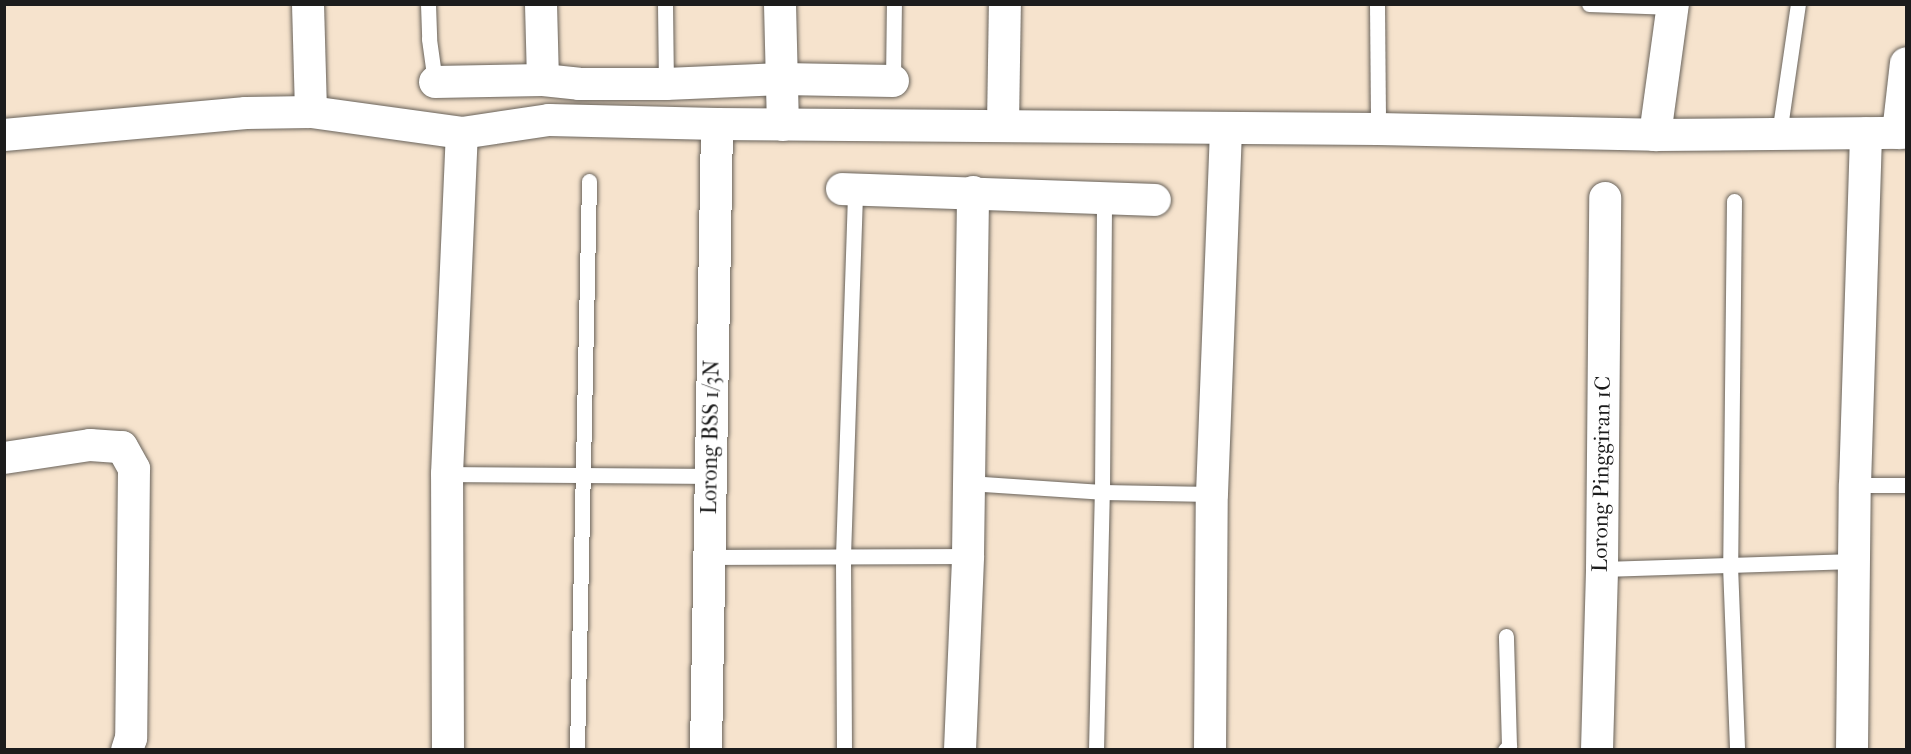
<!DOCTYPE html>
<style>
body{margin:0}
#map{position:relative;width:1911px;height:754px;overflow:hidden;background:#f6e3cd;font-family:"IM FELL French Canon",serif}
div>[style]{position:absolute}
.roads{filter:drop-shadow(0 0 2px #68625a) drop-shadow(0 0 2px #68625a)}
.lane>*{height:15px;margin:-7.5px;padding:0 7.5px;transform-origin:7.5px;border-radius:7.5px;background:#fff}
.street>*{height:32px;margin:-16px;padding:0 16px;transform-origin:16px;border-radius:16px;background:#fff}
span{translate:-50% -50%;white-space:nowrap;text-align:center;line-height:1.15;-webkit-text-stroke:5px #fff;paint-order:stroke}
.street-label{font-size:22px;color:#1c1c1c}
.frame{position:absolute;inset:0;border:6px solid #1c1c1c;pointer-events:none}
</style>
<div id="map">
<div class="roads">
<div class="lane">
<div style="left:428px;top:4px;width:35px;rotate:88deg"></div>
<div style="left:429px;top:39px;width:43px;rotate:82.1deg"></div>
<div style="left:665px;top:4px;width:80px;rotate:89.3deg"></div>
<div style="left:1377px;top:4px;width:125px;rotate:89.5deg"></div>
<div style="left:1589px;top:4px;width:84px;rotate:2deg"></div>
<div style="left:893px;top:81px;width:77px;rotate:-89.3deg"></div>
<div style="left:1779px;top:134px;width:131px;rotate:-81.7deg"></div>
<div style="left:1734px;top:201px;width:364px;rotate:90.6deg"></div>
<div style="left:1730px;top:565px;width:185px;rotate:87.8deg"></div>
<div style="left:447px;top:474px;width:262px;rotate:0.4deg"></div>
<div style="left:968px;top:483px;width:134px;rotate:3.8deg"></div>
<div style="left:1102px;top:492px;width:110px;rotate:1deg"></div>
<div style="left:1855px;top:485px;width:51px"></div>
<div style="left:709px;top:557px;width:259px;rotate:-0.2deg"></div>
<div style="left:1602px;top:569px;width:253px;rotate:-1.8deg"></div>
<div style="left:577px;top:750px;width:569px;rotate:-88.79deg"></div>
<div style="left:844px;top:750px;width:194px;rotate:-90.3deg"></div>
<div style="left:843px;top:556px;width:367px;rotate:-88.1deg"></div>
<div style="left:1096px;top:750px;width:258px;rotate:-88.7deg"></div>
<div style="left:1102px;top:492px;width:292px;rotate:-89.6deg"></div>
<div style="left:1505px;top:750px;width:6px;rotate:-45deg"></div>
<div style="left:1509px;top:746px;width:110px;rotate:-91.6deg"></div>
</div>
<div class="street">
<div style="left:308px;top:4px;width:108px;rotate:88.4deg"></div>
<div style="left:541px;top:4px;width:76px;rotate:88.5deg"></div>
<div style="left:543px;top:80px;width:36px;rotate:6deg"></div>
<div style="left:579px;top:84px;width:87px"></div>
<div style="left:666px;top:84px;width:116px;rotate:-2.5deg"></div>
<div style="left:782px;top:79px;width:111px;rotate:1deg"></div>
<div style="left:780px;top:4px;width:121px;rotate:88.6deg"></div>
<div style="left:435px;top:82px;width:108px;rotate:-1.1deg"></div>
<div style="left:1003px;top:125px;width:121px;rotate:-89.1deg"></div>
<div style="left:1898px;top:133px;width:70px;rotate:-83.5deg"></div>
<div style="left:4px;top:135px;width:243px;rotate:-5.2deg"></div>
<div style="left:246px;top:113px;width:65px;rotate:-0.9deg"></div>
<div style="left:311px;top:112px;width:152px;rotate:7.9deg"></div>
<div style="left:462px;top:133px;width:88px;rotate:-8.5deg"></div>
<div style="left:549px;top:120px;width:168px;rotate:1.4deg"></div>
<div style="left:717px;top:124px;width:661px;rotate:0.43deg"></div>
<div style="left:1378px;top:129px;width:277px;rotate:1.2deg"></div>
<div style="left:1655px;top:135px;width:251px;rotate:-0.5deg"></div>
<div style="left:1655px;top:135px;width:132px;rotate:-82.2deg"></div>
<div style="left:842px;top:189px;width:313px;rotate:2deg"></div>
<div style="left:4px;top:458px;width:87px;rotate:-8.6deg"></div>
<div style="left:90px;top:445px;width:32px;rotate:4deg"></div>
<div style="left:122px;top:447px;width:25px;rotate:61deg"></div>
<div style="left:134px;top:469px;width:269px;rotate:90.6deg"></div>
<div style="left:131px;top:738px;width:13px;rotate:108deg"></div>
<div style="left:448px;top:750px;width:276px;rotate:-90.2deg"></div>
<div style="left:447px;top:474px;width:341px;rotate:-87.5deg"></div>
<div style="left:706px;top:750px;width:626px;rotate:-88.99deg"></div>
<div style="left:960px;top:750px;width:194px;rotate:-87.6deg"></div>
<div style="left:968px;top:556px;width:364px;rotate:-89.2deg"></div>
<div style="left:1210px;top:750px;width:256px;rotate:-89.6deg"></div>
<div style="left:1212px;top:494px;width:364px;rotate:-87.8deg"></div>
<div style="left:1597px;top:750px;width:181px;rotate:-88.4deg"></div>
<div style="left:1602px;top:569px;width:371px;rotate:-89.5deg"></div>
<div style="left:1852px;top:750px;width:265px;rotate:-89.4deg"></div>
<div style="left:1855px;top:485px;width:352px;rotate:-88.2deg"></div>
</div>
</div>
<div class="street-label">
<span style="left:711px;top:437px;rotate:-89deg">Lorong BSS 1/3N</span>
<span style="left:1602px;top:474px;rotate:-89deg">Lorong Pinggiran 1C</span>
</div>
<div class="frame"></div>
</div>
